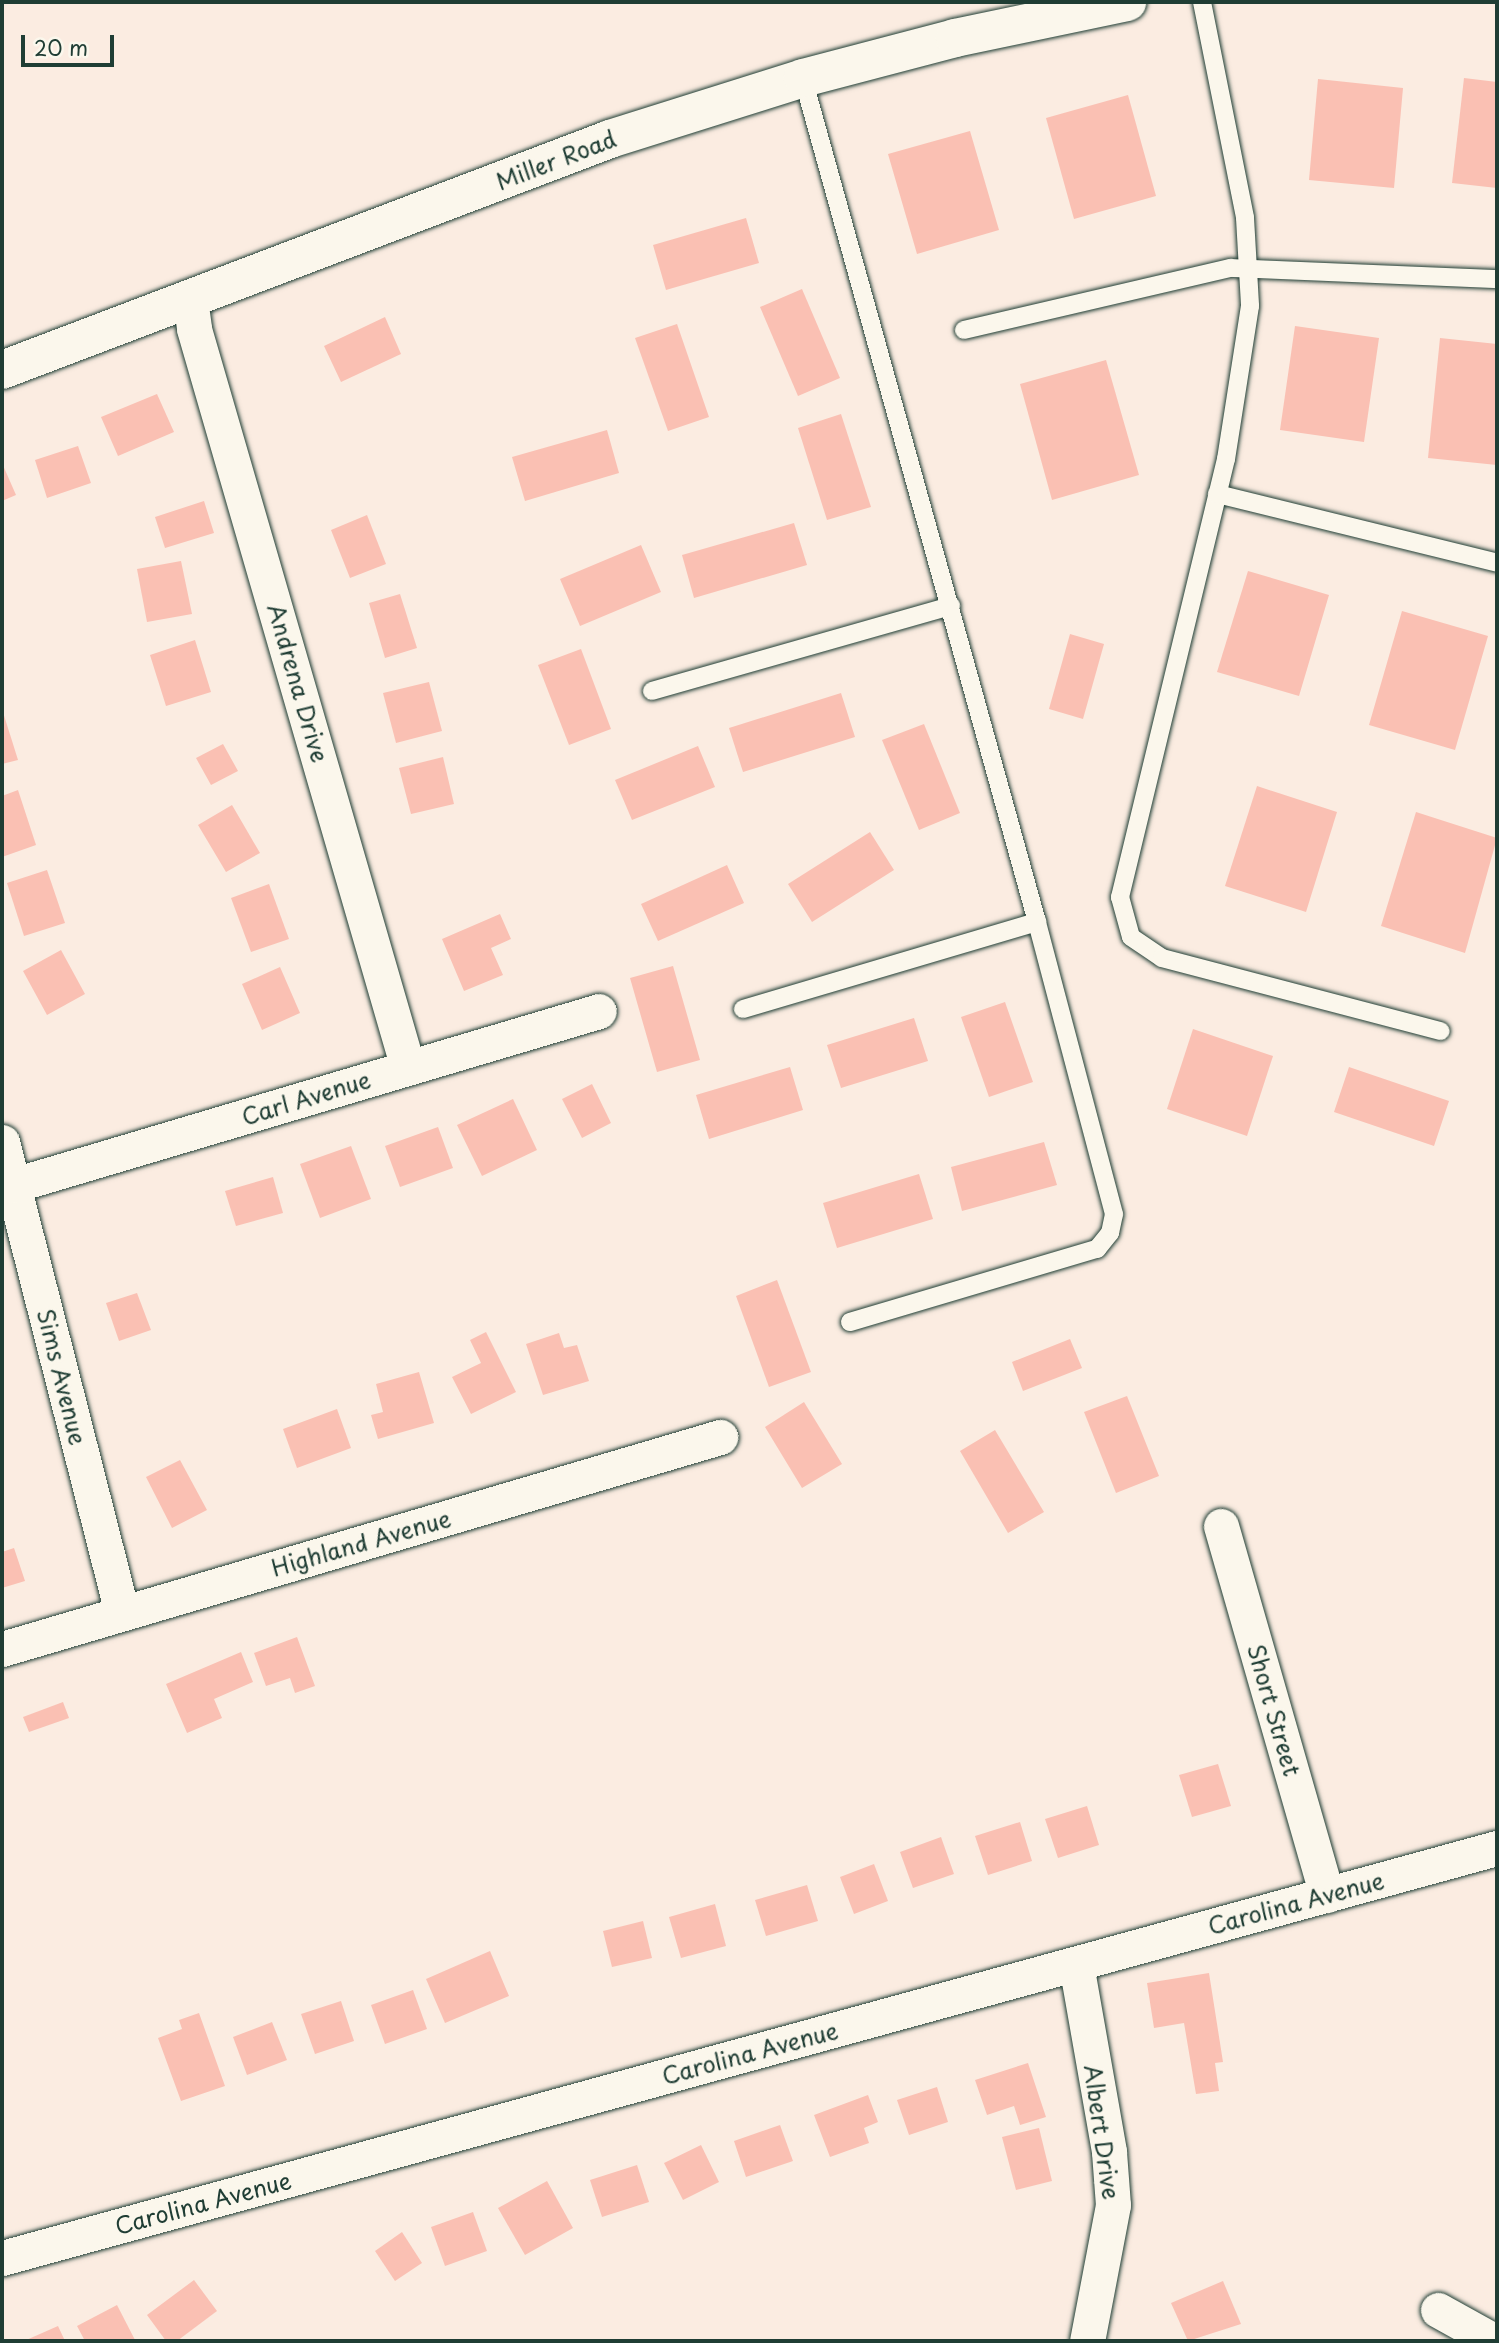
<!DOCTYPE html>
<style>
body{margin:0}
#map{position:relative;width:1499px;height:2343px;overflow:hidden;background:#fbece1;font-family:"Playpen Sans",sans-serif}
div>[style]{position:absolute}
.building>*{inset:0;background:#fac0b3}
.roads{filter:drop-shadow(0 0 2px #1f3d34) drop-shadow(0 0 2px #1f3d34)}
.service>*{height:18px;margin:-9px;padding:0 9px;transform-origin:9px;border-radius:9px;background:#fbf7ec}
.minor>*{height:35px;margin:-17.5px;padding:0 17.5px;transform-origin:17.5px;border-radius:17.5px;background:#fbf7ec}
.secondary>*{height:38px;margin:-19px;padding:0 19px;transform-origin:19px;border-radius:19px;background:#fbf7ec}
span{translate:-50% -50%;white-space:nowrap;text-align:center;line-height:1.15;-webkit-text-stroke:6px #fbf7ec;paint-order:stroke}
.street-label{font-size:23px;color:#1f3d34}
.frame{position:absolute;inset:0;border:4px solid #1f3d34;pointer-events:none}
.scale{position:absolute;left:21px;top:35px;width:93px;height:32px;box-sizing:border-box;border:4px solid #1f3d34;border-top:0;padding-left:9px;font-size:21px;line-height:24px;white-space:nowrap;color:#1f3d34;-webkit-text-stroke:5px #fbf7ec;paint-order:stroke}
</style>
<div id="map">
<div class="building">
<div style="clip-path:polygon(1464px 78px,1497px 82px,1497px 188px,1452px 183px)"></div>
<div style="clip-path:polygon(1318px 79px,1403px 88px,1394px 188px,1309px 180px)"></div>
<div style="clip-path:polygon(1128px 95px,1156px 196px,1074px 219px,1046px 118px)"></div>
<div style="clip-path:polygon(970px 131px,999px 230px,917px 254px,888px 154px)"></div>
<div style="clip-path:polygon(746px 218px,759px 263px,666px 290px,653px 245px)"></div>
<div style="clip-path:polygon(802px 289px,840px 378px,798px 396px,760px 307px)"></div>
<div style="clip-path:polygon(385px 317px,401px 354px,341px 382px,324px 346px)"></div>
<div style="clip-path:polygon(677px 324px,709px 417px,668px 431px,635px 338px)"></div>
<div style="clip-path:polygon(1295px 326px,1379px 338px,1364px 442px,1280px 430px)"></div>
<div style="clip-path:polygon(1440px 338px,1497px 344px,1497px 465px,1428px 458px)"></div>
<div style="clip-path:polygon(1106px 360px,1139px 475px,1052px 500px,1020px 384px)"></div>
<div style="clip-path:polygon(157px 394px,174px 432px,118px 456px,101px 417px)"></div>
<div style="clip-path:polygon(841px 414px,871px 507px,827px 520px,798px 428px)"></div>
<div style="clip-path:polygon(607px 430px,619px 473px,525px 501px,512px 457px)"></div>
<div style="clip-path:polygon(78px 446px,91px 483px,47px 498px,35px 460px)"></div>
<div style="clip-path:polygon(2px 463px,16px 495px,2px 501px)"></div>
<div style="clip-path:polygon(204px 501px,214px 533px,165px 548px,155px 517px)"></div>
<div style="clip-path:polygon(367px 515px,386px 564px,350px 578px,331px 530px)"></div>
<div style="clip-path:polygon(794px 523px,807px 565px,694px 598px,682px 555px)"></div>
<div style="clip-path:polygon(641px 545px,661px 592px,580px 626px,560px 579px)"></div>
<div style="clip-path:polygon(181px 561px,192px 614px,147px 622px,137px 569px)"></div>
<div style="clip-path:polygon(1248px 571px,1329px 595px,1299px 696px,1217px 672px)"></div>
<div style="clip-path:polygon(400px 594px,417px 648px,385px 658px,369px 603px)"></div>
<div style="clip-path:polygon(1402px 611px,1488px 636px,1455px 750px,1369px 725px)"></div>
<div style="clip-path:polygon(1070px 634px,1104px 644px,1083px 719px,1049px 709px)"></div>
<div style="clip-path:polygon(195px 640px,211px 692px,166px 706px,150px 655px)"></div>
<div style="clip-path:polygon(581px 649px,611px 729px,569px 745px,538px 665px)"></div>
<div style="clip-path:polygon(429px 682px,442px 731px,396px 743px,383px 693px)"></div>
<div style="clip-path:polygon(841px 693px,855px 737px,743px 772px,729px 728px)"></div>
<div style="clip-path:polygon(2px 709px,18px 760px,2px 764px)"></div>
<div style="clip-path:polygon(924px 724px,960px 813px,919px 830px,882px 740px)"></div>
<div style="clip-path:polygon(223px 744px,238px 771px,211px 785px,196px 758px)"></div>
<div style="clip-path:polygon(698px 746px,715px 787px,632px 820px,615px 780px)"></div>
<div style="clip-path:polygon(443px 757px,454px 804px,411px 814px,399px 768px)"></div>
<div style="clip-path:polygon(1257px 786px,1337px 812px,1306px 912px,1225px 886px)"></div>
<div style="clip-path:polygon(18px 790px,36px 845px,2px 857px,2px 796px)"></div>
<div style="clip-path:polygon(232px 805px,260px 853px,226px 872px,198px 825px)"></div>
<div style="clip-path:polygon(1416px 812px,1497px 838px,1465px 953px,1381px 926px)"></div>
<div style="clip-path:polygon(870px 832px,894px 870px,812px 922px,788px 884px)"></div>
<div style="clip-path:polygon(727px 865px,744px 903px,658px 941px,641px 904px)"></div>
<div style="clip-path:polygon(47px 870px,65px 923px,24px 936px,7px 883px)"></div>
<div style="clip-path:polygon(269px 884px,289px 939px,251px 952px,231px 898px)"></div>
<div style="clip-path:polygon(500px 914px,511px 939px,491px 948px,503px 975px,464px 991px,442px 939px)"></div>
<div style="clip-path:polygon(61px 950px,85px 994px,47px 1015px,23px 971px)"></div>
<div style="clip-path:polygon(673px 966px,700px 1060px,657px 1072px,630px 978px)"></div>
<div style="clip-path:polygon(280px 967px,300px 1013px,262px 1030px,242px 984px)"></div>
<div style="clip-path:polygon(1005px 1002px,1033px 1082px,989px 1097px,961px 1017px)"></div>
<div style="clip-path:polygon(914px 1018px,928px 1061px,841px 1088px,827px 1045px)"></div>
<div style="clip-path:polygon(1193px 1029px,1273px 1056px,1247px 1136px,1167px 1109px)"></div>
<div style="clip-path:polygon(790px 1067px,803px 1110px,709px 1139px,696px 1095px)"></div>
<div style="clip-path:polygon(1349px 1067px,1449px 1101px,1434px 1146px,1334px 1112px)"></div>
<div style="clip-path:polygon(592px 1084px,611px 1123px,582px 1138px,562px 1099px)"></div>
<div style="clip-path:polygon(513px 1099px,537px 1150px,482px 1176px,457px 1125px)"></div>
<div style="clip-path:polygon(438px 1127px,453px 1168px,400px 1187px,385px 1146px)"></div>
<div style="clip-path:polygon(1044px 1142px,1057px 1185px,962px 1211px,951px 1167px)"></div>
<div style="clip-path:polygon(351px 1146px,371px 1199px,320px 1218px,300px 1164px)"></div>
<div style="clip-path:polygon(919px 1174px,933px 1219px,837px 1248px,823px 1203px)"></div>
<div style="clip-path:polygon(273px 1177px,283px 1213px,236px 1226px,225px 1191px)"></div>
<div style="clip-path:polygon(777px 1280px,811px 1372px,769px 1387px,736px 1296px)"></div>
<div style="clip-path:polygon(137px 1293px,151px 1330px,119px 1341px,106px 1303px)"></div>
<div style="clip-path:polygon(486px 1332px,516px 1392px,471px 1414px,452px 1377px,481px 1363px,470px 1340px)"></div>
<div style="clip-path:polygon(559px 1333px,564px 1348px,577px 1345px,589px 1381px,543px 1395px,526px 1344px)"></div>
<div style="clip-path:polygon(1070px 1339px,1082px 1368px,1023px 1391px,1012px 1362px)"></div>
<div style="clip-path:polygon(419px 1372px,434px 1423px,378px 1439px,371px 1415px,383px 1412px,376px 1384px)"></div>
<div style="clip-path:polygon(1127px 1396px,1159px 1476px,1116px 1493px,1084px 1412px)"></div>
<div style="clip-path:polygon(804px 1402px,842px 1464px,802px 1488px,765px 1427px)"></div>
<div style="clip-path:polygon(337px 1409px,351px 1448px,297px 1468px,283px 1429px)"></div>
<div style="clip-path:polygon(995px 1430px,1044px 1512px,1008px 1533px,960px 1451px)"></div>
<div style="clip-path:polygon(180px 1460px,207px 1510px,172px 1528px,146px 1477px)"></div>
<div style="clip-path:polygon(14px 1548px,25px 1581px,2px 1588px,2px 1552px)"></div>
<div style="clip-path:polygon(297px 1637px,315px 1686px,295px 1693px,290px 1678px,266px 1686px,254px 1653px)"></div>
<div style="clip-path:polygon(241px 1652px,253px 1682px,214px 1699px,222px 1718px,187px 1733px,166px 1684px)"></div>
<div style="clip-path:polygon(63px 1702px,69px 1718px,29px 1732px,23px 1717px)"></div>
<div style="clip-path:polygon(1218px 1764px,1231px 1806px,1192px 1817px,1179px 1775px)"></div>
<div style="clip-path:polygon(1087px 1806px,1099px 1845px,1058px 1858px,1045px 1819px)"></div>
<div style="clip-path:polygon(1020px 1822px,1032px 1861px,988px 1875px,975px 1836px)"></div>
<div style="clip-path:polygon(941px 1837px,954px 1874px,913px 1888px,900px 1852px)"></div>
<div style="clip-path:polygon(874px 1864px,888px 1901px,854px 1914px,840px 1877px)"></div>
<div style="clip-path:polygon(807px 1885px,818px 1921px,766px 1936px,755px 1900px)"></div>
<div style="clip-path:polygon(715px 1904px,726px 1946px,681px 1958px,669px 1917px)"></div>
<div style="clip-path:polygon(643px 1921px,652px 1958px,612px 1967px,603px 1931px)"></div>
<div style="clip-path:polygon(490px 1951px,509px 1996px,445px 2023px,426px 1979px)"></div>
<div style="clip-path:polygon(1209px 1973px,1223px 2062px,1215px 2063px,1219px 2091px,1196px 2094px,1184px 2023px,1154px 2028px,1147px 1983px)"></div>
<div style="clip-path:polygon(413px 1990px,427px 2029px,385px 2044px,371px 2005px)"></div>
<div style="clip-path:polygon(341px 2001px,354px 2041px,315px 2054px,301px 2014px)"></div>
<div style="clip-path:polygon(199px 2013px,225px 2086px,181px 2101px,158px 2038px,182px 2029px,179px 2020px)"></div>
<div style="clip-path:polygon(272px 2022px,287px 2060px,247px 2075px,233px 2037px)"></div>
<div style="clip-path:polygon(1028px 2063px,1046px 2117px,1020px 2125px,1014px 2106px,987px 2115px,975px 2080px)"></div>
<div style="clip-path:polygon(937px 2087px,948px 2122px,909px 2135px,897px 2100px)"></div>
<div style="clip-path:polygon(868px 2095px,878px 2122px,864px 2128px,869px 2143px,830px 2157px,814px 2115px)"></div>
<div style="clip-path:polygon(780px 2125px,793px 2161px,746px 2177px,734px 2141px)"></div>
<div style="clip-path:polygon(1039px 2128px,1052px 2181px,1016px 2190px,1002px 2137px)"></div>
<div style="clip-path:polygon(701px 2145px,719px 2182px,683px 2200px,664px 2163px)"></div>
<div style="clip-path:polygon(637px 2165px,649px 2202px,602px 2217px,590px 2180px)"></div>
<div style="clip-path:polygon(547px 2181px,573px 2228px,525px 2255px,498px 2208px)"></div>
<div style="clip-path:polygon(473px 2212px,487px 2251px,445px 2266px,431px 2227px)"></div>
<div style="clip-path:polygon(402px 2232px,422px 2263px,395px 2281px,375px 2251px)"></div>
<div style="clip-path:polygon(194px 2280px,217px 2311px,177px 2341px,166px 2341px,147px 2315px)"></div>
<div style="clip-path:polygon(1223px 2281px,1241px 2324px,1188px 2341px,1171px 2303px)"></div>
<div style="clip-path:polygon(117px 2305px,135px 2340px,85px 2341px,77px 2326px)"></div>
<div style="clip-path:polygon(58px 2326px,65px 2341px,24px 2341px)"></div>
</div>
<div class="roads">
<div class="service">
<div style="left:1202px;top:2px;width:220px;rotate:78.7deg"></div>
<div style="left:1245px;top:218px;width:88px;rotate:86.7deg"></div>
<div style="left:1250px;top:306px;width:155px;rotate:98.9deg"></div>
<div style="left:1226px;top:459px;width:451px;rotate:103.6deg"></div>
<div style="left:1120px;top:897px;width:41px;rotate:74.6deg"></div>
<div style="left:1131px;top:937px;width:37px;rotate:34deg"></div>
<div style="left:1162px;top:958px;width:288px;rotate:14.7deg"></div>
<div style="left:964px;top:330px;width:274px;rotate:-13.1deg"></div>
<div style="left:1231px;top:268px;width:266px;rotate:2.4deg"></div>
<div style="left:1217px;top:494px;width:288px;rotate:13.8deg"></div>
<div style="left:652px;top:691px;width:311px;rotate:-15.9deg"></div>
<div style="left:743px;top:1009px;width:307px;rotate:-16.5deg"></div>
<div style="left:1037px;top:922px;width:876px;rotate:-105.5deg"></div>
<div style="left:850px;top:1322px;width:258px;rotate:-16.5deg"></div>
<div style="left:1097px;top:1249px;width:21px;rotate:-51deg"></div>
<div style="left:1110px;top:1233px;width:19px;rotate:-78deg"></div>
<div style="left:1114px;top:1214px;width:302px;rotate:-104.8deg"></div>
</div>
<div class="minor">
<div style="left:190px;top:299px;width:30px;rotate:82deg"></div>
<div style="left:194px;top:329px;width:769px;rotate:73.85deg"></div>
<div style="left:2px;top:1142px;width:486px;rotate:75.7deg"></div>
<div style="left:14px;top:1185px;width:610px;rotate:-16.56deg"></div>
<div style="left:1221px;top:1526px;width:384px;rotate:74deg"></div>
<div style="left:2px;top:1649px;width:749px;rotate:-16.45deg"></div>
<div style="left:1076px;top:1964px;width:191px;rotate:80deg"></div>
<div style="left:1109px;top:2152px;width:53px;rotate:85.7deg"></div>
<div style="left:1113px;top:2205px;width:138px;rotate:100.8deg"></div>
<div style="left:2px;top:2258px;width:1550px;rotate:-15.34deg"></div>
<div style="left:1438px;top:2310px;width:64px;rotate:29deg"></div>
</div>
<div class="secondary">
<div style="left:2px;top:370px;width:650px;rotate:-20.8deg"></div>
<div style="left:610px;top:139px;width:202px;rotate:-17.5deg"></div>
<div style="left:803px;top:78px;width:157px;rotate:-14.7deg"></div>
<div style="left:955px;top:38px;width:176px;rotate:-11.8deg"></div>
</div>
</div>
<div class="street-label">
<span style="left:556px;top:160px;rotate:-21deg">Miller Road</span>
<span style="left:298px;top:683px;rotate:74deg">Andrena Drive</span>
<span style="left:306px;top:1098px;rotate:-17deg">Carl Avenue</span>
<span style="left:62px;top:1377px;rotate:76deg">Sims Avenue</span>
<span style="left:361px;top:1543px;rotate:-16deg">Highland Avenue</span>
<span style="left:1274px;top:1710px;rotate:74deg">Short Street</span>
<span style="left:1296px;top:1903px;rotate:-15deg">Carolina Avenue</span>
<span style="left:750px;top:2053px;rotate:-15deg">Carolina Avenue</span>
<span style="left:1102px;top:2132px;rotate:82deg">Albert Drive</span>
<span style="left:203px;top:2203px;rotate:-15deg">Carolina Avenue</span>
</div>
<div class="frame"></div>
<div class="scale">20 m</div>
</div>
